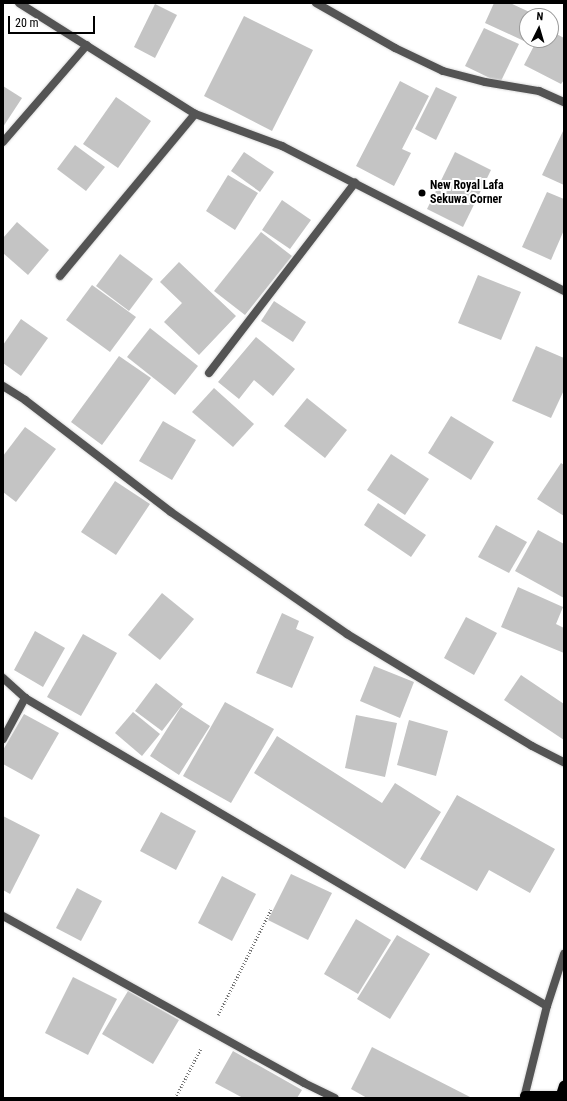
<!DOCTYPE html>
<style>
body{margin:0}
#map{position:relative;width:567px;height:1101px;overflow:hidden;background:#fff;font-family:"Roboto Condensed",sans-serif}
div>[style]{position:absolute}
.building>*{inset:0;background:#c4c4c4}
.path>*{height:2.5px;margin-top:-1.25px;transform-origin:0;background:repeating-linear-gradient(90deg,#767676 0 1px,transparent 0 3px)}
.roads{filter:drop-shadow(0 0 1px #dbdbdb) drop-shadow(0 0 1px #dbdbdb)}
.minor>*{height:8px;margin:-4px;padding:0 4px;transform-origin:4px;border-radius:4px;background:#545454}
.primary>*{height:10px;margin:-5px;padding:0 5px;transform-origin:5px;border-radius:5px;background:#000}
.dots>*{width:11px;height:11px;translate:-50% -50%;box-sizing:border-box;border:2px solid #fff;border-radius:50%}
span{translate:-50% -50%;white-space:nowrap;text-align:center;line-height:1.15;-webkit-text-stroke:4px #fff;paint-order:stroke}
.poi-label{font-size:12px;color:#000;font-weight:700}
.left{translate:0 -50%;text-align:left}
.frame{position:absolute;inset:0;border:4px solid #000;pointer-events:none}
.north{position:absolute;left:519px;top:8px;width:40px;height:40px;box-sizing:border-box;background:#fff;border:1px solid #999;border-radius:50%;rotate:5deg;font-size:11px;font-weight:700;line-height:16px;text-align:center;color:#000}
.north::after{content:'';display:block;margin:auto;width:14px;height:18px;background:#000;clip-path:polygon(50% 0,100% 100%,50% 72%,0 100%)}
.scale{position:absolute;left:8px;top:16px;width:87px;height:18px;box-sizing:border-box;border:2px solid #000;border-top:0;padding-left:5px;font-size:12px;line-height:14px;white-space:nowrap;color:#000;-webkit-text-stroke:3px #fff;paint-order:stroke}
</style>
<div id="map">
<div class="building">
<div style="clip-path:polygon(494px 3px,510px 3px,536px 15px,527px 16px,527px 34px,524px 41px,485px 23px)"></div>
<div style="clip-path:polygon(155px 4px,177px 15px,155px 58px,134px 47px)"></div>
<div style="clip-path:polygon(244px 16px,313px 50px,272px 131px,204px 96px)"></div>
<div style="clip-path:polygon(484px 28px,519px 44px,500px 83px,465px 66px)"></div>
<div style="clip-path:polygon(551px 31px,564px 38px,564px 80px,561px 84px,524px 65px,537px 40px,551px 40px)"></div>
<div style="clip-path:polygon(400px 81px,429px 96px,402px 149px,411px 153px,394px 186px,356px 166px)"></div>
<div style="clip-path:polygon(3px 86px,22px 98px,3px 127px)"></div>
<div style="clip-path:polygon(436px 87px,457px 97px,436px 140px,415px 129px)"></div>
<div style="clip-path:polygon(116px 97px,151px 121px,118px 168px,83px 144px)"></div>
<div style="clip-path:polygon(564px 129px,564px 185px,542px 175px)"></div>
<div style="clip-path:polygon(75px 145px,105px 167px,86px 191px,57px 169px)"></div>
<div style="clip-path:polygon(244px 152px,274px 172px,260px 192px,231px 171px)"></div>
<div style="clip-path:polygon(455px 152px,491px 170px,463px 227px,427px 209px)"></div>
<div style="clip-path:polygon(228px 175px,258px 193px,235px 230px,206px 211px)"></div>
<div style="clip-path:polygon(547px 192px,564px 199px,564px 230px,551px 260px,522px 247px)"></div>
<div style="clip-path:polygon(282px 200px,311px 220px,290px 249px,262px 230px)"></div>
<div style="clip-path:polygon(17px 222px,49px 250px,28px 275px,3px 253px,3px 238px)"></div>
<div style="clip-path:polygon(261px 232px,292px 256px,245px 315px,214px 291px)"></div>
<div style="clip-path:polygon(120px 254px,153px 279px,129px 311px,96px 286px)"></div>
<div style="clip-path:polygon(179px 262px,236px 316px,199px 355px,164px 322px,182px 303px,160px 282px)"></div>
<div style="clip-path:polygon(478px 275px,521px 292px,501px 340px,458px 323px)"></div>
<div style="clip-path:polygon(92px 285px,136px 317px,110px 352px,66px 320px)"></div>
<div style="clip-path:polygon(274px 301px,306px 322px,293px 342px,261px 321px)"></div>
<div style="clip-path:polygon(21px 319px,48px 338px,21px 376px,3px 363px,3px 345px)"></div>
<div style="clip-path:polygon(150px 328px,198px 366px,175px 395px,127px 357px)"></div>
<div style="clip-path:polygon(256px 337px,295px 369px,273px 396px,254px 380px,239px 399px,218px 382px)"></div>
<div style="clip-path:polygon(536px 346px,564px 358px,564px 390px,551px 418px,512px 401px)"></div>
<div style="clip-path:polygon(119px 356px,151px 378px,102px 445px,71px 422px)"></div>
<div style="clip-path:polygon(214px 388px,254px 424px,233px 447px,192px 412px)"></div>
<div style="clip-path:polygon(307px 398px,347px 430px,325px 458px,284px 426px)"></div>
<div style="clip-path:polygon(451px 416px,494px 442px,471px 480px,428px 453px)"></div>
<div style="clip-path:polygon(163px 421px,196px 440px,172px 480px,139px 461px)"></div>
<div style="clip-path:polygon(25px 427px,56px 449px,16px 502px,3px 492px,3px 456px)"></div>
<div style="clip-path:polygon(391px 454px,429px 479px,405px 515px,367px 490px)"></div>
<div style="clip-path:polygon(561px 463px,564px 465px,564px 516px,537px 499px)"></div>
<div style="clip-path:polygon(115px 481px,150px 504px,116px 555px,81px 532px)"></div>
<div style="clip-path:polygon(378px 503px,426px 535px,411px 557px,364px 525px)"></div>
<div style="clip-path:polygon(496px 525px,527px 542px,509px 573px,478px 557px)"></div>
<div style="clip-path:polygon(538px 530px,564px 544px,564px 598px,515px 571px)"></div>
<div style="clip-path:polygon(518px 587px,563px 607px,556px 624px,564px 628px,564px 653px,501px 627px)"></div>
<div style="clip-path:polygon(162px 593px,194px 619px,160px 660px,128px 635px)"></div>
<div style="clip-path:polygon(282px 613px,299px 621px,296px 629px,314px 637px,292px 688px,256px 673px)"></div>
<div style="clip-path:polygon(466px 617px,497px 633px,474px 675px,444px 658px)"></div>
<div style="clip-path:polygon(35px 631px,65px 648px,43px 687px,14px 670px)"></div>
<div style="clip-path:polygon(83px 634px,117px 653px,81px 716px,47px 697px)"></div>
<div style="clip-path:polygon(374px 666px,414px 682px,400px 718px,360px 701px)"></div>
<div style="clip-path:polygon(521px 675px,564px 704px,564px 740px,504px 700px)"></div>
<div style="clip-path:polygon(156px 683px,183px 704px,162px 731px,135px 711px)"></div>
<div style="clip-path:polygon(225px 702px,274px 729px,231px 803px,183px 776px)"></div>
<div style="clip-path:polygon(181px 707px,210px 726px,179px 775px,150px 756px)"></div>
<div style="clip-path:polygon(133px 712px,160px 734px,142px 756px,115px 733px)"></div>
<div style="clip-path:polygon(24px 714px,59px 733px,32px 780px,3px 764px,3px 750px)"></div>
<div style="clip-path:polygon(356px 715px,397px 723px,385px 777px,345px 768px)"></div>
<div style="clip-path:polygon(409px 720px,448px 731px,436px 776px,397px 765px)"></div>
<div style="clip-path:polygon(277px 736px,382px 803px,395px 783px,441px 812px,405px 869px,254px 773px)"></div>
<div style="clip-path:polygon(457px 795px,555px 849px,530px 893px,489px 870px,477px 891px,420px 859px)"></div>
<div style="clip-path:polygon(161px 812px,196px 831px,176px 870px,140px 851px)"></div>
<div style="clip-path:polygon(3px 816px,40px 835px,10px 894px,3px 890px)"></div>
<div style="clip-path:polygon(291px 874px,332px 893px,308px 940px,268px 920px)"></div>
<div style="clip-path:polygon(222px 876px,256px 894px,232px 941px,198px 923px)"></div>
<div style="clip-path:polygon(77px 888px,102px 901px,81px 941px,56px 928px)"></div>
<div style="clip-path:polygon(356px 919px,391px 940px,358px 994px,324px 974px)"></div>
<div style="clip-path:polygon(397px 935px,430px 954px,390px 1019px,357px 999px)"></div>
<div style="clip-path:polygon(73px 977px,117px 999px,88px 1055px,45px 1033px)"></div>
<div style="clip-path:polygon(128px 991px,179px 1020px,153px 1064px,102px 1034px)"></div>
<div style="clip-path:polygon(372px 1047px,472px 1098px,367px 1098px,351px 1089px)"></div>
<div style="clip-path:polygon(233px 1051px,302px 1090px,297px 1098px,243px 1098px,215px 1083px)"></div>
</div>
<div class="path">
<div style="left:218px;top:1015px;width:119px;rotate:-63.4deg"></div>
<div style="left:175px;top:1098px;width:56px;rotate:-62.5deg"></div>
</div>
<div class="roads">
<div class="minor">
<div style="left:19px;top:3px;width:208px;rotate:32.2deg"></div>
<div style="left:195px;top:114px;width:93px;rotate:20.2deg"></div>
<div style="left:282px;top:146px;width:317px;rotate:27.2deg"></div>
<div style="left:316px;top:3px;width:91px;rotate:29.7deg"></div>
<div style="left:395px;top:48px;width:53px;rotate:25.6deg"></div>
<div style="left:443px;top:71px;width:43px;rotate:14.7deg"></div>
<div style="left:485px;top:82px;width:55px;rotate:9.5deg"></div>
<div style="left:539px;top:91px;width:27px;rotate:24deg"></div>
<div style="left:3px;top:142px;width:128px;rotate:-49.1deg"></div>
<div style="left:60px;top:276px;width:211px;rotate:-50.2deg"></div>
<div style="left:209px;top:373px;width:240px;rotate:-52.5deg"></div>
<div style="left:3px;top:386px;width:26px;rotate:32deg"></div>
<div style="left:25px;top:400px;width:184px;rotate:37.5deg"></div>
<div style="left:171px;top:512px;width:214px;rotate:34.7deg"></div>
<div style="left:347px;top:634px;width:216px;rotate:31.2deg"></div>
<div style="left:532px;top:746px;width:36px;rotate:27deg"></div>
<div style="left:3px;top:678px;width:30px;rotate:42deg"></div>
<div style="left:25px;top:698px;width:606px;rotate:30.54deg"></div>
<div style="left:3px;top:739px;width:47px;rotate:-61.8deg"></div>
<div style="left:3px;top:916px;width:344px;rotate:29deg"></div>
<div style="left:304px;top:1083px;width:34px;rotate:26deg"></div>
<div style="left:524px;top:1098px;width:95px;rotate:-76deg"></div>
<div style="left:547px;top:1006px;width:55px;rotate:-71.9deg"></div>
</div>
<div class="primary">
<div style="left:525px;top:1096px;width:36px"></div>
<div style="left:560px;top:1098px;width:13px;rotate:-72deg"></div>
</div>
</div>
<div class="dots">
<div style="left:422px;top:193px;background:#000"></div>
</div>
<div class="poi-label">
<span class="left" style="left:430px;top:193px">New Royal Lafa<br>Sekuwa Corner</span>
</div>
<div class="frame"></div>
<div class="north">N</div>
<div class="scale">20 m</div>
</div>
